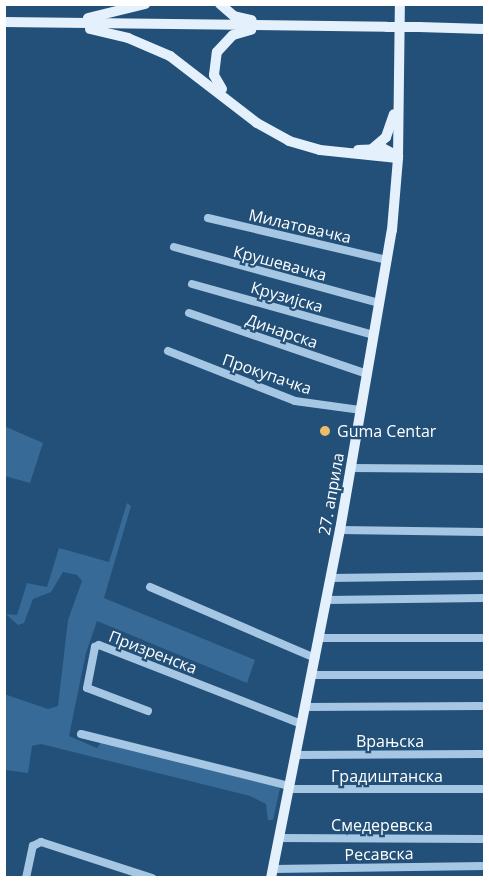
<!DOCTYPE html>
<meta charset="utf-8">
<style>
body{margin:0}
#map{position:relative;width:489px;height:882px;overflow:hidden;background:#235078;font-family:"Open Sans",sans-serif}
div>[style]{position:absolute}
.green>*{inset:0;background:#376a96}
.minor>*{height:8px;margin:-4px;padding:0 4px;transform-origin:4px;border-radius:4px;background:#a5c7e4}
.major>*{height:10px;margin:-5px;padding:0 5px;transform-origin:5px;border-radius:5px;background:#e4f0fc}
.major-bridge>*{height:10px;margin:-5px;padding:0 5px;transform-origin:5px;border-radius:5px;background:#e4f0fc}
.dots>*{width:16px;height:16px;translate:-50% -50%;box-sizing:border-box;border:3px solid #235078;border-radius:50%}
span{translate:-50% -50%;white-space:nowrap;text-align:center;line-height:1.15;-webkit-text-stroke:4.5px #235078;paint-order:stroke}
.street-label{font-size:16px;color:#fff}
.poi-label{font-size:16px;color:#fff}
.left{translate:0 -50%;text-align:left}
.frame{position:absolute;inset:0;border:6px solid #fff;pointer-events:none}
</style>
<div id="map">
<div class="green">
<div style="clip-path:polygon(4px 426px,43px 443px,30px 483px,5px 476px)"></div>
<div style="clip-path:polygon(127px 503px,131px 506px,104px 598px,255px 660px,247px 683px,97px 621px,86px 653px,69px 736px,97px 748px,101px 742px,280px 788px,273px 820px,268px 820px,266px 804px,250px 796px,41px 744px,32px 746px,28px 773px,6px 770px,4px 694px,48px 709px,58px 706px,68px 620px,82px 581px,77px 575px,63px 572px,51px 592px,33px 599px,24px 623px,18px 625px,6px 614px,17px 615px,27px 583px,47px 587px,59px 548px,109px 562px)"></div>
</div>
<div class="minor">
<div style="left:208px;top:218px;width:184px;rotate:13.2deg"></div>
<div style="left:174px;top:247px;width:213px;rotate:15.3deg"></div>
<div style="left:192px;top:284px;width:189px;rotate:15.7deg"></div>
<div style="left:189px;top:313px;width:188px;rotate:18.9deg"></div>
<div style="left:168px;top:351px;width:136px;rotate:21.5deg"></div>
<div style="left:295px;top:401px;width:67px;rotate:7.8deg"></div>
<div style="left:351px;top:468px;width:133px;rotate:0.4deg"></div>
<div style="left:340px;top:530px;width:144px;rotate:0.8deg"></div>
<div style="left:330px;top:578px;width:154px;rotate:-0.7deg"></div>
<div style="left:150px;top:587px;width:180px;rotate:23.3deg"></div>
<div style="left:326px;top:600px;width:158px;rotate:-0.7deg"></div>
<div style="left:319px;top:638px;width:165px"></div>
<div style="left:311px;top:675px;width:173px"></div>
<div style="left:305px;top:707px;width:179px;rotate:-0.3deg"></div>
<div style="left:148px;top:711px;width:65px;rotate:-159.3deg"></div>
<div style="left:87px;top:688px;width:42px;rotate:-79deg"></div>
<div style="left:95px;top:647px;width:4px;rotate:-27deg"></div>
<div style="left:99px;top:645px;width:218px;rotate:21.3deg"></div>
<div style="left:81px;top:734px;width:215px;rotate:14deg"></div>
<div style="left:295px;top:755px;width:189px;rotate:-0.3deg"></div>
<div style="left:289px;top:789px;width:195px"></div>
<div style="left:279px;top:838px;width:205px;rotate:0.3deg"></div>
<div style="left:273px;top:869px;width:211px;rotate:-0.8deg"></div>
<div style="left:26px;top:878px;width:33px;rotate:-78deg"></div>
<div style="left:33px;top:846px;width:9px;rotate:-27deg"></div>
<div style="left:41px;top:842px;width:117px;rotate:18deg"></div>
</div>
<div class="major">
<div style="left:220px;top:4px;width:18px;rotate:41deg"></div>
<div style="left:234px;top:16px;width:18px;rotate:13deg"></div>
<div style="left:88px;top:18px;width:59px;rotate:-13.8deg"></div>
<div style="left:4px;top:22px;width:383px;rotate:0.7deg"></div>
<div style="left:419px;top:27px;width:65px;rotate:1.8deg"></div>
<div style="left:90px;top:29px;width:39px;rotate:13deg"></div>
<div style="left:128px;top:38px;width:46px;rotate:23.2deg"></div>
<div style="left:170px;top:56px;width:110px;rotate:37.6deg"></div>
<div style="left:257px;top:123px;width:37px;rotate:29deg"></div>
<div style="left:289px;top:141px;width:32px;rotate:16deg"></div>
<div style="left:320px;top:150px;width:78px;rotate:5.9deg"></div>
<div style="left:222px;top:89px;width:16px;rotate:-120deg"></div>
<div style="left:214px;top:75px;width:23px;rotate:-83deg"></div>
<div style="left:217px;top:52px;width:23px;rotate:-47deg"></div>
<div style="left:233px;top:35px;width:19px;rotate:-16deg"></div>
<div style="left:373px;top:148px;width:17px;rotate:-40deg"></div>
<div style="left:386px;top:137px;width:24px;rotate:-71deg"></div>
<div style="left:358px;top:150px;width:26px;rotate:-2deg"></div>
<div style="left:384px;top:149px;width:16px;rotate:27deg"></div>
<div style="left:271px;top:878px;width:355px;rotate:-78.8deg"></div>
<div style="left:340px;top:530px;width:304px;rotate:-80.2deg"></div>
<div style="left:392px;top:230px;width:72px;rotate:-85.2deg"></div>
<div style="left:398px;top:158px;width:154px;rotate:-89.3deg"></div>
</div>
<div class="major-bridge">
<div style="left:387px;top:27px;width:32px"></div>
</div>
<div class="dots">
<div style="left:325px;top:431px;background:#eebb68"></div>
</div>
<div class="street-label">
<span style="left:300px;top:226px;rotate:13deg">Милатовачка</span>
<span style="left:280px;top:263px;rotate:15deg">Крушевачка</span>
<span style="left:287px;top:297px;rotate:16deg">Крузијска</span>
<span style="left:282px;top:331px;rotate:19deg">Динарска</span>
<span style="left:267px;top:374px;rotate:19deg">Прокупачка</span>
<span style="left:331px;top:494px;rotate:-80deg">27. априла</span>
<span style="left:153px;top:652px;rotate:21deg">Призренска</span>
<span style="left:390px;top:741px">Врањска</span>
<span style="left:387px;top:776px">Градиштанска</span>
<span style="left:382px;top:825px">Смедеревска</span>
<span style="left:379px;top:854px;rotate:-1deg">Ресавска</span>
</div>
<div class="poi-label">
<span class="left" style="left:337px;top:431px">Guma Centar</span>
</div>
<div class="frame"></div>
</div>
